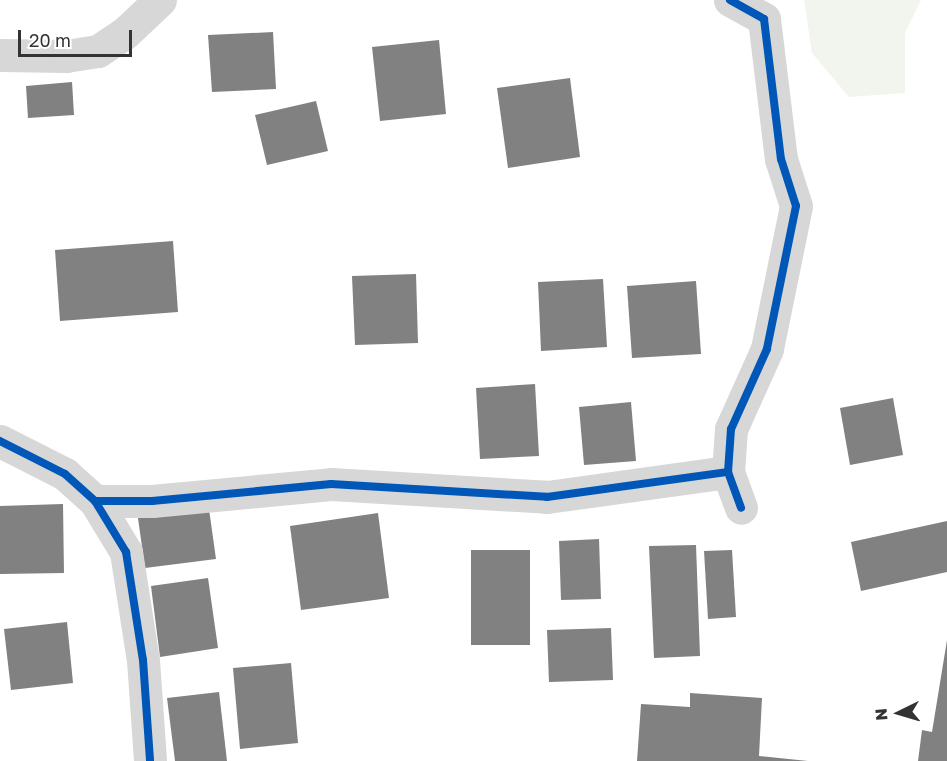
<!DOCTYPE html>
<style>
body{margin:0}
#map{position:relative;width:947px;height:761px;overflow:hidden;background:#fff;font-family:"Golos Text",sans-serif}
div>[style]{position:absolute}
.green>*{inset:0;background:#f1f5ed}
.building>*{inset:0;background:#818181}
.minor>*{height:33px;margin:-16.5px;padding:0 16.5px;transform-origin:16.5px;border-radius:16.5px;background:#d7d7d7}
.cycleway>*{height:8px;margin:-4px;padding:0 4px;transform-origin:4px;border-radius:4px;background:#0057b8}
span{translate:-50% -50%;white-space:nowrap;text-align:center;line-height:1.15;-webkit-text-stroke:6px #fff;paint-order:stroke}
.north{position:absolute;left:869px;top:683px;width:60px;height:60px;-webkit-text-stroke:4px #fff;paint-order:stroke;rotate:265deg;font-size:16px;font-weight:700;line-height:24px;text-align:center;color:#333}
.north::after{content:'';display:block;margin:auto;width:21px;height:27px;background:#333;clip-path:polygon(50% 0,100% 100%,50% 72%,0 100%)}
.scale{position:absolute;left:18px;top:30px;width:114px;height:27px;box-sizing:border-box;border:3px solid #333;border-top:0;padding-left:8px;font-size:18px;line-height:21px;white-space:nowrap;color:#333;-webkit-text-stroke:4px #fff;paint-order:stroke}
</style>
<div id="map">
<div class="green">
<div style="clip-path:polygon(804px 0,921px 0,905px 33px,905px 93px,849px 97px,812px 53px)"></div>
</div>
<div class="building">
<div style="clip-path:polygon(273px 32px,276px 89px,212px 92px,208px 35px)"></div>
<div style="clip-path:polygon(439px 40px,446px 114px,380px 121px,372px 47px)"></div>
<div style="clip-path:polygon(570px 78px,580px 157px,508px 168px,497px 88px)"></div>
<div style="clip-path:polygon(72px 82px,74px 115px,28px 118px,26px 86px)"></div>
<div style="clip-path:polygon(316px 101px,328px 151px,267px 165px,255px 115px)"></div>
<div style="clip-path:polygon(173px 241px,178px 312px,60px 321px,55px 250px)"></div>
<div style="clip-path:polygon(416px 274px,418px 343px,355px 345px,352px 276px)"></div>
<div style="clip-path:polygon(603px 279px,607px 347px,541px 351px,538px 282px)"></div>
<div style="clip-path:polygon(696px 281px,701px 354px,632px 358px,627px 286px)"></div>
<div style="clip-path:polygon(535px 384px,539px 456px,480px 459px,476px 388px)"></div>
<div style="clip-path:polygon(893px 398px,903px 455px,850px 465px,840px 408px)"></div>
<div style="clip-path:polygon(631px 402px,636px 461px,584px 465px,579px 407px)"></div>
<div style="clip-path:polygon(208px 502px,216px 559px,145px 568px,137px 511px)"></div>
<div style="clip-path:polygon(63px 504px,64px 573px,0 574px,0 506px)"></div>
<div style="clip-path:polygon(378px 513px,389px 598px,301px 610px,290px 526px)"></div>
<div style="clip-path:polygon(947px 521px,947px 572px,861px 591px,851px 542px)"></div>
<div style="clip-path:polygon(599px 539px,601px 599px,561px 600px,559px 541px)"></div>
<div style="clip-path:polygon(696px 545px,700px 656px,654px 658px,649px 546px)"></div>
<div style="clip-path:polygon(471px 550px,530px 550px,530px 645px,471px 645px)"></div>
<div style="clip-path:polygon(732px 550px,736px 617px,708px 619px,704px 551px)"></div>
<div style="clip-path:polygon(208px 578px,218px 648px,160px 657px,151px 586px)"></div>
<div style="clip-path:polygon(67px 622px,73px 683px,11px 690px,4px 629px)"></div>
<div style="clip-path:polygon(611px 628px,613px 680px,549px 682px,547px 630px)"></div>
<div style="clip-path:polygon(947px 640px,947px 761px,918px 761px,922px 730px,932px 732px)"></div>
<div style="clip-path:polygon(291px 663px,298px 743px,240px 749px,233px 668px)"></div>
<div style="clip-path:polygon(219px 692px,227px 761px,175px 761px,167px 698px)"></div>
<div style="clip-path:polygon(690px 693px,762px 698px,759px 756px,808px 761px,637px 761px,641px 704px,690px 707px)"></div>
</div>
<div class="minor">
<div style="left:730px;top:0;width:39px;rotate:29deg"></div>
<div style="left:764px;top:19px;width:141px;rotate:83.1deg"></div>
<div style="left:781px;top:159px;width:49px;rotate:72.3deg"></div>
<div style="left:796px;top:206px;width:146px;rotate:101.5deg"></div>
<div style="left:767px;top:349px;width:88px;rotate:114.2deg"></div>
<div style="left:731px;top:429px;width:43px;rotate:94deg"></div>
<div style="left:728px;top:472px;width:38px;rotate:70deg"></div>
<div style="left:0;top:55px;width:66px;rotate:0.9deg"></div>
<div style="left:66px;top:56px;width:32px;rotate:-9deg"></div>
<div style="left:98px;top:51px;width:32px;rotate:-34deg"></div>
<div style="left:125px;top:33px;width:48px;rotate:-43.3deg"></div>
<div style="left:0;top:441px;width:73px;rotate:26.9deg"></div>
<div style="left:65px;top:474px;width:40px;rotate:42deg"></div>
<div style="left:95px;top:501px;width:57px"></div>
<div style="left:152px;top:501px;width:180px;rotate:-5.4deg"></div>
<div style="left:331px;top:484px;width:216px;rotate:3.4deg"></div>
<div style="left:547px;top:497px;width:183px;rotate:-7.9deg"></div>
<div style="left:95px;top:501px;width:60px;rotate:58.7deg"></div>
<div style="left:126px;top:552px;width:109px;rotate:81.1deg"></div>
<div style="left:143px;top:660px;width:101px;rotate:86deg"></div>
</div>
<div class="cycleway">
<div style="left:730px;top:0;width:39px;rotate:29deg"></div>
<div style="left:764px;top:19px;width:141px;rotate:83.1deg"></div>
<div style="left:781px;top:159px;width:49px;rotate:72.3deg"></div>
<div style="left:796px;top:206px;width:146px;rotate:101.5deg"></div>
<div style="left:767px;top:349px;width:88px;rotate:114.2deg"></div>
<div style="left:731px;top:429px;width:43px;rotate:94deg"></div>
<div style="left:728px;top:472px;width:38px;rotate:70deg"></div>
<div style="left:0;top:441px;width:73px;rotate:26.9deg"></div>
<div style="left:65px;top:474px;width:40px;rotate:42deg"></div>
<div style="left:95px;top:501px;width:57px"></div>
<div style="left:152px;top:501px;width:180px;rotate:-5.4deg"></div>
<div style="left:331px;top:484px;width:216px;rotate:3.4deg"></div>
<div style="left:547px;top:497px;width:183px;rotate:-7.9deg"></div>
<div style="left:95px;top:501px;width:60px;rotate:58.7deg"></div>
<div style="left:126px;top:552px;width:109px;rotate:81.1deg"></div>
<div style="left:143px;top:660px;width:101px;rotate:86deg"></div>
</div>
<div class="north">N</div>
<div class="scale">20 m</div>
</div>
